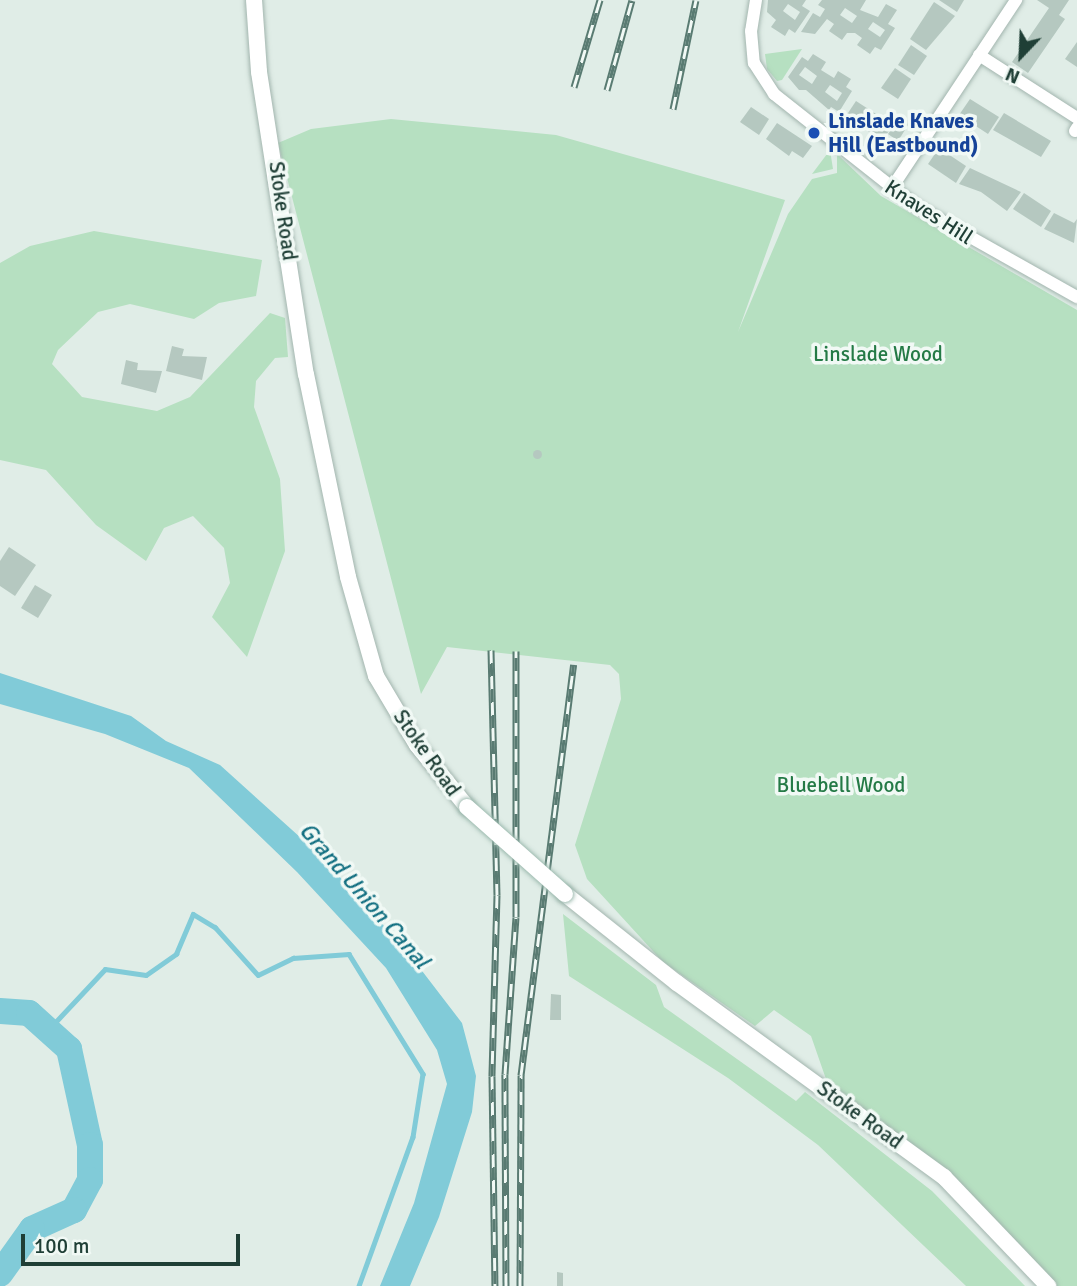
<!DOCTYPE html>
<style>
body{margin:0}
#map{position:relative;width:1077px;height:1286px;overflow:hidden;background:#e0ede7;font-family:Signika,sans-serif}
div>[style]{position:absolute}
.green>*{inset:0;background:#b6e0c1}
.water>*{inset:0;background:#81cbd8}
.stream>*{height:4.5px;margin:-2.25px;padding:0 2.25px;transform-origin:2.25px;border-radius:2.25px;background:#81cbd8}
.river>*{height:26px;margin:-13px;padding:0 13px;transform-origin:13px;border-radius:13px;background:#81cbd8}
.building>*{inset:0;background:#b5c8c0}
.round{border-radius:50%}
.roads{filter:drop-shadow(0 0 2px #a2b5ae) drop-shadow(0 0 2px #a2b5ae)}
.street>*{height:12px;margin:-6px;padding:0 6px;transform-origin:6px;border-radius:6px;background:#fff}
.secondary>*{height:16px;margin:-8px;padding:0 8px;transform-origin:8px;border-radius:8px;background:#fff}
.rail>*{height:7px;margin-top:-3.5px;transform-origin:0;background:repeating-linear-gradient(90deg,#f1f9f5 0 13px,#597b72 0 26px);box-sizing:border-box;border-block:2px solid #597b72}
.bridges{filter:drop-shadow(0 0 2px #9dbaaf) drop-shadow(0 0 2px #9dbaaf)}
.secondary-bridge>*{height:16px;margin:-8px;padding:0 8px;transform-origin:8px;border-radius:8px;background:#fff}
.dots>*{width:19px;height:19px;translate:-50% -50%;box-sizing:border-box;border:4px solid #f1f9f5;border-radius:50%}
span{translate:-50% -50%;white-space:nowrap;text-align:center;line-height:1.15;-webkit-text-stroke:7px #f1f9f5;paint-order:stroke}
.transit-label{font-size:21px;color:#164399;font-weight:700}
.left{translate:0 -50%;text-align:left}
.street-label{font-size:21px;color:#1f3f36}
.park-label{font-size:21px;color:#247a46}
.water-label{font-size:23px;color:#126f81;font-style:italic}
.north{position:absolute;left:986px;top:21px;width:70px;height:70px;-webkit-text-stroke:5px #f1f9f5;paint-order:stroke;rotate:203deg;font-size:19px;font-weight:700;line-height:28px;text-align:center;color:#1f3f36}
.north::after{content:'';display:block;margin:auto;width:24px;height:32px;background:#1f3f36;clip-path:polygon(50% 0,100% 100%,50% 72%,0 100%)}
.scale{position:absolute;left:21px;top:1234px;width:219px;height:32px;box-sizing:border-box;border:4px solid #1f3f36;border-top:0;padding-left:9px;font-size:21px;line-height:24px;white-space:nowrap;color:#1f3f36;-webkit-text-stroke:5px #f1f9f5;paint-order:stroke}
</style>
<div id="map">
<div class="green">
<div style="clip-path:polygon(802px 49px,782px 80px,777px 81px,767px 69px,765px 54px)"></div>
<div style="clip-path:polygon(391px 119px,556px 135px,785px 200px,738px 332px,788px 214px,812px 179px,837px 173px,837px 154px,881px 196px,1077px 310px,1077px 1286px,1057px 1286px,948px 1172px,827px 1082px,811px 1036px,774px 1010px,755px 1026px,663px 962px,587px 879px,575px 845px,621px 699px,619px 674px,610px 665px,447px 647px,421px 694px,278px 143px,311px 129px)"></div>
<div style="clip-path:polygon(830px 150px,833px 169px,812px 174px)"></div>
<div style="clip-path:polygon(94px 231px,262px 260px,256px 296px,219px 303px,194px 319px,130px 304px,98px 312px,58px 350px,52px 364px,82px 397px,157px 411px,190px 397px,270px 313px,285px 318px,288px 357px,275px 358px,256px 381px,254px 407px,280px 479px,285px 551px,247px 657px,212px 617px,230px 583px,224px 548px,193px 516px,164px 528px,146px 561px,96px 525px,46px 470px,0 460px,0 263px,30px 246px)"></div>
<div style="clip-path:polygon(563px 914px,656px 985px,664px 1007px,796px 1101px,805px 1092px,932px 1191px,1025px 1286px,966px 1286px,818px 1145px,728px 1078px,569px 976px)"></div>
</div>
<div class="water">
<div style="clip-path:polygon(0 673px,131px 716px,166px 741px,220px 765px,321px 856px,406px 950px,462px 1023px,476px 1076px,472px 1112px,439px 1217px,410px 1286px,380px 1286px,414px 1203px,447px 1084px,437px 1050px,386px 968px,297px 872px,189px 768px,105px 734px,0 704px)"></div>
</div>
<div class="stream">
<div style="left:48px;top:1030px;width:83px;rotate:-46.9deg"></div>
<div style="left:105px;top:969px;width:41px;rotate:8.3deg"></div>
<div style="left:146px;top:975px;width:37px;rotate:-35deg"></div>
<div style="left:176px;top:954px;width:43px;rotate:-67deg"></div>
<div style="left:193px;top:914px;width:26px;rotate:31deg"></div>
<div style="left:215px;top:927px;width:64px;rotate:48.1deg"></div>
<div style="left:258px;top:975px;width:39px;rotate:-26deg"></div>
<div style="left:293px;top:958px;width:56px;rotate:-4.1deg"></div>
<div style="left:349px;top:954px;width:141px;rotate:58.3deg"></div>
<div style="left:423px;top:1074px;width:64px;rotate:99deg"></div>
<div style="left:413px;top:1137px;width:158px;rotate:109.9deg"></div>
</div>
<div class="river">
<div style="left:0;top:1011px;width:29px;rotate:4deg"></div>
<div style="left:29px;top:1013px;width:54px;rotate:42deg"></div>
<div style="left:69px;top:1049px;width:98px;rotate:77.7deg"></div>
<div style="left:90px;top:1145px;width:35px;rotate:90deg"></div>
<div style="left:90px;top:1180px;width:34px;rotate:118deg"></div>
<div style="left:74px;top:1210px;width:46px;rotate:155.7deg"></div>
<div style="left:32px;top:1229px;width:55px;rotate:125.4deg"></div>
</div>
<div class="building">
<div style="clip-path:polygon(evenodd,768px 0,806px 0,802px 6px,810px 11px,795px 33px,789px 29px,785px 36px,771px 27px,776px 20px,767px 12px,768px 0,788px 4px,800px 12px,795px 20px,783px 11px,788px 4px)"></div>
<div style="clip-path:polygon(evenodd,822px 0,866px 0,860px 10px,878px 17px,886px 4px,897px 10px,888px 24px,895px 28px,881px 50px,875px 47px,870px 54px,857px 45px,862px 38px,855px 33px,847px 33px,842px 40px,829px 31px,834px 24px,827px 19px,815px 34px,801px 32px,813px 13px,820px 17px,825px 9px,818px 5px,822px 0,845px 8px,857px 16px,852px 23px,840px 15px,845px 8px,822px 0,873px 22px,885px 30px,880px 37px,868px 29px,873px 22px)"></div>
<div style="clip-path:polygon(939px 0,964px 0,957px 12px)"></div>
<div style="clip-path:polygon(1037px 0,1069px 0,1059px 15px,1065px 19px,1028px 73px,1012px 62px,1049px 8px)"></div>
<div style="clip-path:polygon(934px 2px,955px 16px,926px 50px,910px 39px)"></div>
<div style="clip-path:polygon(1077px 42px,1077px 67px,1065px 59px)"></div>
<div style="clip-path:polygon(911px 45px,927px 56px,914px 75px,898px 65px)"></div>
<div style="clip-path:polygon(evenodd,813px 54px,826px 62px,821px 70px,834px 78px,838px 71px,851px 79px,846px 87px,852px 91px,839px 112px,831px 107px,829px 110px,806px 90px,799px 90px,788px 77px,802px 57px,808px 61px,813px 54px,805px 67px,817px 76px,812px 84px,799px 75px,805px 67px,813px 54px,830px 85px,842px 93px,837px 101px,825px 92px,830px 85px)"></div>
<div style="clip-path:polygon(895px 68px,911px 79px,898px 99px,881px 88px)"></div>
<div style="clip-path:polygon(970px 99px,999px 117px,988px 134px,959px 115px)"></div>
<div style="clip-path:polygon(856px 101px,893px 125px,882px 141px,846px 116px)"></div>
<div style="clip-path:polygon(751px 107px,769px 119px,759px 135px,740px 122px)"></div>
<div style="clip-path:polygon(1004px 113px,1051px 141px,1041px 157px,993px 130px)"></div>
<div style="clip-path:polygon(901px 115px,910px 122px,898px 141px,888px 134px)"></div>
<div style="clip-path:polygon(777px 123px,812px 146px,803px 158px,792px 151px,789px 156px,766px 139px)"></div>
<div style="clip-path:polygon(939px 148px,966px 166px,956px 183px,928px 164px)"></div>
<div style="clip-path:polygon(970px 168px,1021px 192px,1007px 211px,981px 192px,959px 184px)"></div>
<div style="clip-path:polygon(1024px 193px,1051px 211px,1041px 227px,1013px 209px)"></div>
<div style="clip-path:polygon(1054px 213px,1074px 223px,1077px 219px,1074px 243px,1044px 229px)"></div>
<div style="clip-path:polygon(172px 346px,184px 349px,182px 356px,207px 357px,202px 380px,166px 371px)"></div>
<div style="clip-path:polygon(126px 360px,138px 363px,137px 370px,162px 371px,156px 393px,121px 384px)"></div>
<div class="round" style="left:532.5px;top:449.5px;width:9px;height:9px"></div>
<div style="clip-path:polygon(9px 547px,36px 565px,15px 596px,0 586px,0 561px)"></div>
<div style="clip-path:polygon(35px 585px,52px 595px,38px 618px,21px 608px)"></div>
<div style="clip-path:polygon(551px 994px,561px 995px,561px 1020px,550px 1020px)"></div>
<div style="clip-path:polygon(557px 1272px,563px 1273px,563px 1286px,557px 1286px)"></div>
</div>
<div class="roads">
<div class="street">
<div style="left:756px;top:0;width:31px;rotate:99deg"></div>
<div style="left:751px;top:31px;width:32px;rotate:85deg"></div>
<div style="left:754px;top:63px;width:37px;rotate:57deg"></div>
<div style="left:774px;top:94px;width:182px;rotate:38.3deg"></div>
<div style="left:917px;top:207px;width:184px;rotate:29.4deg"></div>
<div style="left:979px;top:55px;width:117px;rotate:32.7deg"></div>
<div style="left:1075px;top:131px;width:4px;rotate:-56deg"></div>
<div style="left:891px;top:189px;width:227px;rotate:-56.5deg"></div>
</div>
<div class="secondary">
<div style="left:254px;top:0;width:72px;rotate:86deg"></div>
<div style="left:259px;top:72px;width:306px;rotate:81.2deg"></div>
<div style="left:306px;top:374px;width:207px;rotate:78.3deg"></div>
<div style="left:348px;top:577px;width:103px;rotate:74.2deg"></div>
<div style="left:376px;top:676px;width:80px;rotate:59.3deg"></div>
<div style="left:417px;top:745px;width:80px;rotate:51.1deg"></div>
<div style="left:565px;top:894px;width:143px;rotate:38.5deg"></div>
<div style="left:677px;top:983px;width:330px;rotate:36deg"></div>
<div style="left:944px;top:1177px;width:151px;rotate:46.3deg"></div>
</div>
</div>
<div class="rail">
<div style="left:574px;top:87px;width:91px;rotate:-73.4deg"></div>
<div style="left:607px;top:90px;width:93px;rotate:-74.5deg"></div>
<div style="left:673px;top:109px;width:111px;rotate:-78.1deg"></div>
<div style="left:491px;top:650px;width:245px;rotate:88.6deg"></div>
<div style="left:497px;top:895px;width:181px;rotate:91.6deg"></div>
<div style="left:492px;top:1076px;width:210px;rotate:89.2deg"></div>
<div style="left:506px;top:1286px;width:212px;rotate:-90.3deg"></div>
<div style="left:505px;top:1074px;width:157px;rotate:-86deg"></div>
<div style="left:516px;top:917px;width:266px;rotate:-90deg"></div>
<div style="left:520px;top:1286px;width:211px;rotate:-89.7deg"></div>
<div style="left:521px;top:1075px;width:414px;rotate:-82.7deg"></div>
</div>
<div class="bridges">
<div class="secondary-bridge">
<div style="left:467px;top:807px;width:131px;rotate:41.6deg"></div>
</div>
</div>
<div class="dots">
<div style="left:814px;top:133px;background:#1a4fb4"></div>
</div>
<div class="transit-label">
<span class="left" style="left:828px;top:133px">Linslade Knaves<br>Hill (Eastbound)</span>
</div>
<div class="street-label">
<span style="left:283px;top:211px;rotate:82deg">Stoke Road</span>
<span style="left:929px;top:212px;rotate:33deg">Knaves Hill</span>
<span style="left:427px;top:753px;rotate:55deg">Stoke Road</span>
<span style="left:860px;top:1115px;rotate:36deg">Stoke Road</span>
</div>
<div class="park-label">
<span style="left:878px;top:354px">Linslade Wood</span>
<span style="left:841px;top:785px">Bluebell Wood</span>
</div>
<div class="water-label">
<span style="left:364px;top:896px;rotate:49deg">Grand Union Canal</span>
</div>
<div class="north">N</div>
<div class="scale">100 m</div>
</div>
